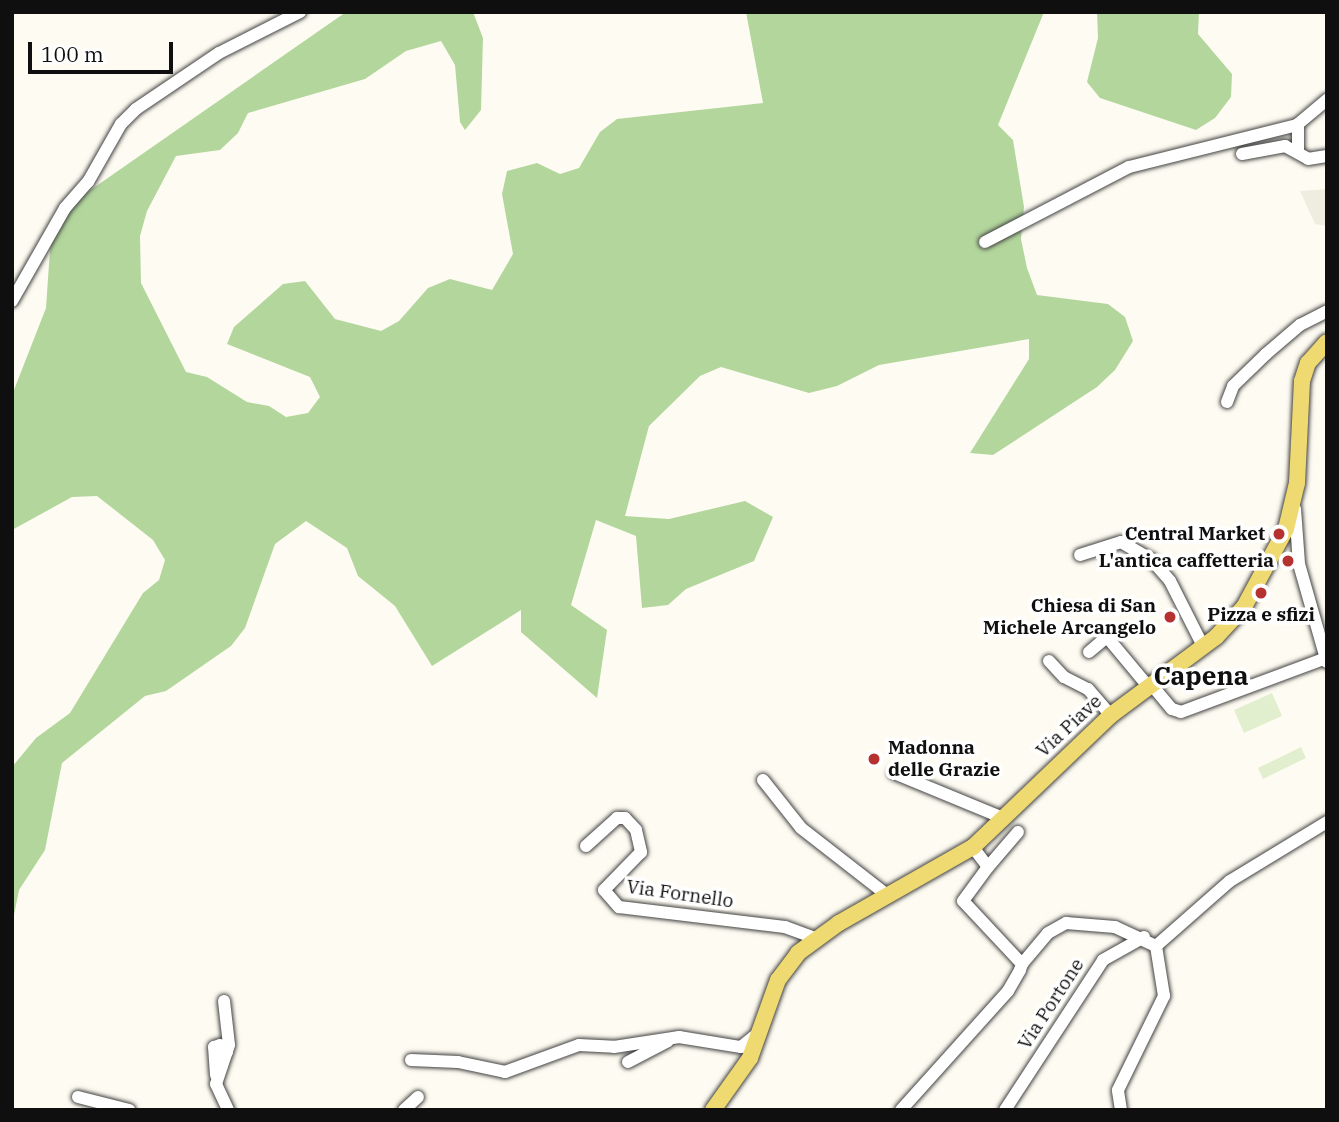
<!DOCTYPE html>
<style>
body{margin:0}
#map{position:relative;width:1339px;height:1122px;overflow:hidden;background:#fefcf2;font-family:"IBM Plex Serif",serif}
div>[style]{position:absolute}
.forest>*{inset:0;background:#b3d69d}
.pitch>*{inset:0;background:#e1efce}
.plaza>*{inset:0;background:#efece0}
.roads{filter:drop-shadow(0 0 2px #424242) drop-shadow(0 0 2px #424242)}
.minor>*{height:12px;margin:-6px;padding:0 6px;transform-origin:6px;border-radius:6px;background:#fff}
.major>*{height:16px;margin:-8px;padding:0 8px;transform-origin:8px;border-radius:8px;background:#efd971}
.dots>*{width:19px;height:19px;translate:-50% -50%;box-sizing:border-box;border:4px solid #fff;border-radius:50%}
span{translate:-50% -50%;white-space:nowrap;text-align:center;line-height:1.15;-webkit-text-stroke:7px #fff;paint-order:stroke}
.poi-label{font-size:19px;color:#0f0f0f;font-weight:700}
.right{translate:-100% -50%;text-align:right}
.left{translate:0 -50%;text-align:left}
.street-label{font-size:19px;color:#0f0f0f}
.district-label{font-size:26px;color:#0f0f0f;font-weight:700}
.frame{position:absolute;inset:0;border:14px solid #0f0f0f;pointer-events:none}
.scale{position:absolute;left:28px;top:42px;width:145px;height:32px;box-sizing:border-box;border:4px solid #0f0f0f;border-top:0;padding-left:9px;font-size:21px;line-height:24px;white-space:nowrap;color:#0f0f0f;-webkit-text-stroke:5px #fff;paint-order:stroke}
</style>
<div id="map">
<div class="forest">
<div style="clip-path:polygon(346px 12px,473px 12px,483px 38px,481px 110px,465px 130px,460px 122px,455px 65px,441px 41px,406px 51px,365px 79px,248px 113px,238px 133px,220px 150px,176px 156px,147px 211px,140px 236px,141px 283px,186px 372px,207px 377px,247px 402px,269px 406px,286px 417px,308px 413px,320px 397px,310px 377px,227px 344px,234px 327px,283px 284px,305px 281px,335px 319px,381px 331px,399px 321px,428px 288px,450px 279px,492px 290px,513px 254px,502px 194px,507px 171px,537px 163px,560px 174px,579px 168px,600px 132px,617px 119px,763px 103px,746px 12px,1044px 12px,998px 125px,1013px 140px,1024px 207px,1021px 239px,1027px 268px,1037px 295px,1108px 304px,1125px 317px,1133px 341px,1115px 370px,1097px 387px,993px 455px,970px 453px,1029px 359px,1029px 339px,879px 365px,837px 386px,809px 393px,721px 367px,700px 376px,649px 426px,625px 516px,669px 519px,745px 501px,773px 517px,754px 561px,686px 589px,668px 605px,642px 608px,636px 536px,596px 520px,571px 605px,607px 630px,597px 698px,521px 632px,521px 610px,432px 666px,395px 606px,358px 576px,347px 548px,306px 521px,275px 544px,245px 628px,231px 646px,166px 691px,145px 696px,62px 763px,45px 850px,19px 890px,12px 925px,12px 767px,36px 738px,70px 713px,143px 593px,159px 580px,165px 560px,153px 540px,97px 496px,72px 497px,12px 530px,12px 395px,46px 308px,50px 249px,58px 222px,69px 205px)"></div>
<div style="clip-path:polygon(1097px 12px,1199px 12px,1198px 34px,1232px 74px,1231px 97px,1215px 118px,1196px 130px,1100px 98px,1087px 82px,1098px 38px)"></div>
</div>
<div class="pitch">
<div style="clip-path:polygon(1272px 693px,1282px 716px,1244px 733px,1234px 710px)"></div>
<div style="clip-path:polygon(1301px 747px,1306px 758px,1263px 779px,1258px 768px)"></div>
</div>
<div class="plaza">
<div style="clip-path:polygon(1327px 189px,1327px 226px,1315px 224px,1300px 191px)"></div>
</div>
<div class="roads">
<div class="minor">
<div style="left:1298px;top:150px;width:26px;rotate:-90deg"></div>
<div style="left:1298px;top:124px;width:38px;rotate:-40deg"></div>
<div style="left:1242px;top:154px;width:44px;rotate:-10.5deg"></div>
<div style="left:1285px;top:146px;width:26px;rotate:29deg"></div>
<div style="left:1308px;top:159px;width:19px;rotate:-9deg"></div>
<div style="left:985px;top:242px;width:162px;rotate:-27.5deg"></div>
<div style="left:1129px;top:167px;width:173px;rotate:-14deg"></div>
<div style="left:12px;top:301px;width:107px;rotate:-60.3deg"></div>
<div style="left:65px;top:208px;width:35px;rotate:-49deg"></div>
<div style="left:88px;top:182px;width:67px;rotate:-60.4deg"></div>
<div style="left:121px;top:124px;width:21px;rotate:-45deg"></div>
<div style="left:136px;top:109px;width:100px;rotate:-34deg"></div>
<div style="left:219px;top:53px;width:91px;rotate:-26.8deg"></div>
<div style="left:1227px;top:402px;width:17px;rotate:-69deg"></div>
<div style="left:1233px;top:386px;width:46px;rotate:-44.1deg"></div>
<div style="left:1266px;top:354px;width:45px;rotate:-40.5deg"></div>
<div style="left:1300px;top:325px;width:30px;rotate:-27deg"></div>
<div style="left:1295px;top:509px;width:55px;rotate:85.8deg"></div>
<div style="left:1299px;top:564px;width:102px;rotate:74.1deg"></div>
<div style="left:1080px;top:555px;width:43px;rotate:-17.6deg"></div>
<div style="left:1121px;top:542px;width:34px;rotate:30deg"></div>
<div style="left:1151px;top:559px;width:29px;rotate:49deg"></div>
<div style="left:1170px;top:581px;width:73px;rotate:63.1deg"></div>
<div style="left:1089px;top:652px;width:23px;rotate:-40deg"></div>
<div style="left:1107px;top:637px;width:62px;rotate:50.2deg"></div>
<div style="left:1049px;top:661px;width:22px;rotate:47deg"></div>
<div style="left:1064px;top:677px;width:27px;rotate:27deg"></div>
<div style="left:1088px;top:689px;width:35px;rotate:49deg"></div>
<div style="left:1150px;top:683px;width:34px;rotate:50deg"></div>
<div style="left:1172px;top:709px;width:9px;rotate:18deg"></div>
<div style="left:1181px;top:712px;width:155px;rotate:-20.4deg"></div>
<div style="left:894px;top:773px;width:118px;rotate:22.4deg"></div>
<div style="left:763px;top:780px;width:61px;rotate:51.6deg"></div>
<div style="left:801px;top:828px;width:109px;rotate:37.9deg"></div>
<div style="left:586px;top:846px;width:42px;rotate:-42.1deg"></div>
<div style="left:617px;top:818px;width:8px"></div>
<div style="left:625px;top:818px;width:16px;rotate:47deg"></div>
<div style="left:636px;top:830px;width:23px;rotate:77deg"></div>
<div style="left:641px;top:852px;width:53px;rotate:134.2deg"></div>
<div style="left:604px;top:890px;width:23px;rotate:49deg"></div>
<div style="left:619px;top:907px;width:167px;rotate:6.9deg"></div>
<div style="left:785px;top:927px;width:33px;rotate:20deg"></div>
<div style="left:988px;top:867px;width:46px;rotate:-49.4deg"></div>
<div style="left:1022px;top:964px;width:40px;rotate:-50deg"></div>
<div style="left:1048px;top:933px;width:21px;rotate:-29deg"></div>
<div style="left:1066px;top:923px;width:49px;rotate:4.7deg"></div>
<div style="left:1115px;top:927px;width:45px;rotate:24.9deg"></div>
<div style="left:1156px;top:946px;width:98px;rotate:-41.3deg"></div>
<div style="left:1230px;top:881px;width:114px;rotate:-31.3deg"></div>
<div style="left:224px;top:1001px;width:44px;rotate:83.5deg"></div>
<div style="left:229px;top:1045px;width:41px;rotate:108.4deg"></div>
<div style="left:216px;top:1084px;width:29px;rotate:65deg"></div>
<div style="left:411px;top:1060px;width:47px;rotate:2.4deg"></div>
<div style="left:458px;top:1062px;width:48px;rotate:12deg"></div>
<div style="left:505px;top:1072px;width:79px;rotate:-20deg"></div>
<div style="left:579px;top:1045px;width:35px;rotate:3deg"></div>
<div style="left:614px;top:1047px;width:66px;rotate:-8.7deg"></div>
<div style="left:679px;top:1037px;width:63px;rotate:9.2deg"></div>
<div style="left:741px;top:1047px;width:22px;rotate:-39deg"></div>
<div style="left:628px;top:1062px;width:45px;rotate:-27.7deg"></div>
<div style="left:216px;top:1075px;width:28px;rotate:-94deg"></div>
<div style="left:214px;top:1047px;width:6px;rotate:-18deg"></div>
<div style="left:220px;top:1045px;width:10px;rotate:45deg"></div>
<div style="left:78px;top:1097px;width:53px;rotate:14.3deg"></div>
<div style="left:404px;top:1110px;width:19px;rotate:-43deg"></div>
<div style="left:901px;top:1110px;width:160px;rotate:-48deg"></div>
<div style="left:1008px;top:991px;width:24px;rotate:-60deg"></div>
<div style="left:1020px;top:970px;width:6px;rotate:-72deg"></div>
<div style="left:1022px;top:964px;width:86px;rotate:-133.1deg"></div>
<div style="left:963px;top:901px;width:42px;rotate:-53.7deg"></div>
<div style="left:988px;top:867px;width:25px;rotate:-127deg"></div>
<div style="left:1005px;top:1110px;width:179px;rotate:-56.8deg"></div>
<div style="left:1103px;top:960px;width:47px;rotate:-29.3deg"></div>
<div style="left:1121px;top:1110px;width:20px;rotate:-99deg"></div>
<div style="left:1118px;top:1090px;width:105px;rotate:-63.9deg"></div>
<div style="left:1164px;top:996px;width:51px;rotate:-99.1deg"></div>
</div>
<div class="major">
<div style="left:713px;top:1110px;width:64px;rotate:-54.6deg"></div>
<div style="left:750px;top:1058px;width:83px;rotate:-70.3deg"></div>
<div style="left:778px;top:980px;width:34px;rotate:-53deg"></div>
<div style="left:798px;top:953px;width:51px;rotate:-36.2deg"></div>
<div style="left:839px;top:923px;width:154px;rotate:-29.6deg"></div>
<div style="left:973px;top:847px;width:191px;rotate:-43.7deg"></div>
<div style="left:1111px;top:715px;width:131px;rotate:-36.6deg"></div>
<div style="left:1216px;top:637px;width:41px;rotate:-47deg"></div>
<div style="left:1244px;top:607px;width:89px;rotate:-61.7deg"></div>
<div style="left:1286px;top:529px;width:47px;rotate:-76.6deg"></div>
<div style="left:1297px;top:483px;width:102px;rotate:-87.2deg"></div>
<div style="left:1302px;top:381px;width:19px;rotate:-72deg"></div>
<div style="left:1308px;top:363px;width:28px;rotate:-48deg"></div>
</div>
</div>
<div class="dots">
<div style="left:1279px;top:534px;background:#b63230"></div>
<div style="left:1288px;top:561px;background:#b63230"></div>
<div style="left:1261px;top:593px;background:#b63230"></div>
<div style="left:1170px;top:617px;background:#b63230"></div>
<div style="left:874px;top:759px;background:#b63230"></div>
</div>
<div class="poi-label">
<span class="right" style="left:1265px;top:534px">Central Market</span>
<span class="right" style="left:1274px;top:561px">L'antica caffetteria</span>
<span class="right" style="left:1156px;top:617px">Chiesa di San<br>Michele Arcangelo</span>
<span style="left:1261px;top:615px">Pizza e sfizi</span>
<span class="left" style="left:888px;top:759px">Madonna<br>delle Grazie</span>
</div>
<div class="street-label">
<span style="left:1069px;top:726px;rotate:-43deg">Via Piave</span>
<span style="left:680px;top:894px;rotate:8deg">Via Fornello</span>
<span style="left:1051px;top:1004px;rotate:-57deg">Via Portone</span>
</div>
<div class="district-label">
<span style="left:1201px;top:676px">Capena</span>
</div>
<div class="frame"></div>
<div class="scale">100 m</div>
</div>
